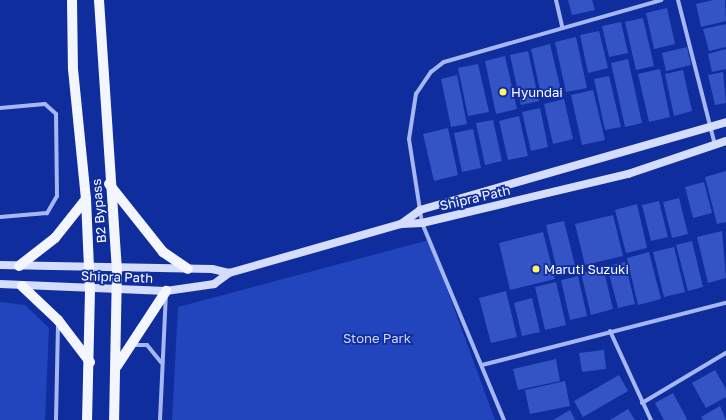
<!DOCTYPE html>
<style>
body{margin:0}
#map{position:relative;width:726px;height:420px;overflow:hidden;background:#102d9d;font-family:"Golos Text",sans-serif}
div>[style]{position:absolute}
.green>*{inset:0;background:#2244bc}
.building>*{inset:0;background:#3453c4}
.street>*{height:4px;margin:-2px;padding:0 2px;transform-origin:2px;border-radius:2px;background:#a5b7f5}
.secondary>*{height:8px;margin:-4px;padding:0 4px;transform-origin:4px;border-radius:4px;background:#d5ddfe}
.primary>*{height:10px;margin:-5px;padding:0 5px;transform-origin:5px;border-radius:5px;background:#f3f5ff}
.dots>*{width:11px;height:11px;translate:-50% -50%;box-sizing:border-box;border:2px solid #102d9d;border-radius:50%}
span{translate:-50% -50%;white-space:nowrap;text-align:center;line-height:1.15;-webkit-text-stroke:3.5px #102d9d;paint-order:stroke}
.poi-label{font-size:13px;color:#fff}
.left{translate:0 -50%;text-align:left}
.street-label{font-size:13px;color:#fff}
.park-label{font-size:13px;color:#ced9fe}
</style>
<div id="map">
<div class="green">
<div style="clip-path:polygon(429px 240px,495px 420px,172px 420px,178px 307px)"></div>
<div style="clip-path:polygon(0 302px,25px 305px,49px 328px,45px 420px,0 420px)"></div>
</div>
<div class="building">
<div style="clip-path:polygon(568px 0,592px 0,595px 10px,572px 15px)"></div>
<div style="clip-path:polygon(713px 0,725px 0,726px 21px,701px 27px,696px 4px)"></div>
<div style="clip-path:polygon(667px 8px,675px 44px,654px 49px,646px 13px)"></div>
<div style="clip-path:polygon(643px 18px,654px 66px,636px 70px,625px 22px)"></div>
<div style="clip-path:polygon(621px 22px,628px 53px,609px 57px,602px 26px)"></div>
<div style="clip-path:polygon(726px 24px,726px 47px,709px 51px,703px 29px)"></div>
<div style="clip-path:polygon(599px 31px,608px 68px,588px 73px,580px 35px)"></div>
<div style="clip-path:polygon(576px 37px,587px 88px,566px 92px,555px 42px)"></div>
<div style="clip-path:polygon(550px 44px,562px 95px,542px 99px,531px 49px)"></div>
<div style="clip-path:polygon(687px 47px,691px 65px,666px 71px,662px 53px)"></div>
<div style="clip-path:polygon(726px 49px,726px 69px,712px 72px,708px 54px)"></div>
<div style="clip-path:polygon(528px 51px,539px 101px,521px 105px,510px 55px)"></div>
<div style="clip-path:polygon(505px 56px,517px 109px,496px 114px,485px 61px)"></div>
<div style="clip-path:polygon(628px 59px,642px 123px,625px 127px,611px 63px)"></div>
<div style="clip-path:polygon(478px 64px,489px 112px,468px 116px,458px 68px)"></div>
<div style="clip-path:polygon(660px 69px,670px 117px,649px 122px,638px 74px)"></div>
<div style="clip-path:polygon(683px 70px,692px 111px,674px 116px,665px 74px)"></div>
<div style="clip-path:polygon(723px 72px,726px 103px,715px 105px,708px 75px)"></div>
<div style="clip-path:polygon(457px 75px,467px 124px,451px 127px,441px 79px)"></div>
<div style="clip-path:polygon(609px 76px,621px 127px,605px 130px,594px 79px)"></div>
<div style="clip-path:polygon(593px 90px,605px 140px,582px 145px,571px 95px)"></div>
<div style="clip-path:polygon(564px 99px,573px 139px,553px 144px,544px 104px)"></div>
<div style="clip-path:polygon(540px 108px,548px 147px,531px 151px,522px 112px)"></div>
<div style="clip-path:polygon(519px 116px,528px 156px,508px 160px,499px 121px)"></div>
<div style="clip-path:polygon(493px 120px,502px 161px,485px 165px,476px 123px)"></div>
<div style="clip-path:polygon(448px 128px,458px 175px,434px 181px,423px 134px)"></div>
<div style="clip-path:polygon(473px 129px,481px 168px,462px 172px,454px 133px)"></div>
<div style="clip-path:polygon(726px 171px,726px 222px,717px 224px,705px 177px)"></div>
<div style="clip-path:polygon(704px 182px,712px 213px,693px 218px,685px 187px)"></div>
<div style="clip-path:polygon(679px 198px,688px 234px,672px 238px,663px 202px)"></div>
<div style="clip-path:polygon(659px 201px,668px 237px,651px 241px,642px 205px)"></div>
<div style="clip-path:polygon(637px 204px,647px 248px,626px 253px,615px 210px)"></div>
<div style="clip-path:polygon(613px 215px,623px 256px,585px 265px,575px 224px)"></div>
<div style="clip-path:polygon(564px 221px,575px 265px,557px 270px,546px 225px)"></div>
<div style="clip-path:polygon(722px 231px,726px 278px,708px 283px,697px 237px)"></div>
<div style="clip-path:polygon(543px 232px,555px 279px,510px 290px,499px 243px)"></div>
<div style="clip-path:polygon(692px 241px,703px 287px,688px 291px,676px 245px)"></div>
<div style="clip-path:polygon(674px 247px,685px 292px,664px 297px,653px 252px)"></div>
<div style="clip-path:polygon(649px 252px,661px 299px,638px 305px,627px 258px)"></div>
<div style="clip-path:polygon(625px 262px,635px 304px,618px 308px,607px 266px)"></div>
<div style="clip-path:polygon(603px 267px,613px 309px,591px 315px,581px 273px)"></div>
<div style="clip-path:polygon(578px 276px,587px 316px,570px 320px,561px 280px)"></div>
<div style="clip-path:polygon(556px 282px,566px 325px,545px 330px,535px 287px)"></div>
<div style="clip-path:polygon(506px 291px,517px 337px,491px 343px,479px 298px)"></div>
<div style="clip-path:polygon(532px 298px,540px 332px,522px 336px,514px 303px)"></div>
<div style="clip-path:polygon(604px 350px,606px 369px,582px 372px,579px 353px)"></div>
<div style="clip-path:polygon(556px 359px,560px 381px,518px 390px,513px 369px)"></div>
<div style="clip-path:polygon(715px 370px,726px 389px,726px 397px,706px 408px,692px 383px)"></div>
<div style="clip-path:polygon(619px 375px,628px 391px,583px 417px,574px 401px)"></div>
<div style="clip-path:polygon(565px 381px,570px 406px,530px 414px,525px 390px)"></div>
<div style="clip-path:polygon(673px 393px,687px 419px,686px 420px,664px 420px,655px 403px)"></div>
<div style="clip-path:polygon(720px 406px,726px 420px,703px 420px,701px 417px)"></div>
<div style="clip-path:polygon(628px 409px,635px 420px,610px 420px)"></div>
<div style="clip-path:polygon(570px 410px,575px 420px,553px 420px)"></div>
</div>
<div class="street">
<div style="left:556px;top:0;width:27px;rotate:77deg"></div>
<div style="left:678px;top:0;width:150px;rotate:75.7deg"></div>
<div style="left:0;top:108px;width:45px;rotate:-5.1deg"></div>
<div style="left:45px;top:104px;width:15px;rotate:42deg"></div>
<div style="left:56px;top:114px;width:82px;rotate:89.3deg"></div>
<div style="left:57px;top:196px;width:20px;rotate:120deg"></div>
<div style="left:47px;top:213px;width:47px;rotate:175.1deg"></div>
<div style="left:610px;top:331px;width:98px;rotate:65.3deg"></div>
<div style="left:132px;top:345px;width:15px"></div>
<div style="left:147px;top:345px;width:22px;rotate:51deg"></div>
<div style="left:482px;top:365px;width:252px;rotate:-14.3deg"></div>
<div style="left:642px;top:403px;width:98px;rotate:-30.8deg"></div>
<div style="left:56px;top:420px;width:97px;rotate:-88.8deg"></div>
<div style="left:160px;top:420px;width:125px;rotate:-87.3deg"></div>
<div style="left:504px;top:420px;width:213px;rotate:-112.6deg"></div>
<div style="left:422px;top:223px;width:85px;rotate:-98.8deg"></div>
<div style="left:409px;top:139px;width:46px;rotate:-81.2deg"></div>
<div style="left:416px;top:94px;width:27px;rotate:-56deg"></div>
<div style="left:431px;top:72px;width:16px;rotate:-38deg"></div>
<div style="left:444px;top:62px;width:226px;rotate:-15.9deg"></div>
</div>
<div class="secondary">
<div style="left:401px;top:224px;width:24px;rotate:-36deg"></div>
<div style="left:420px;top:210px;width:318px;rotate:-16deg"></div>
<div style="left:0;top:265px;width:212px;rotate:1.1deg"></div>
<div style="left:212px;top:269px;width:17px;rotate:13deg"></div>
<div style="left:0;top:284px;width:166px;rotate:2.4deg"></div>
<div style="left:166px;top:291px;width:49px;rotate:-8.3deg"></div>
<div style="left:214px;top:284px;width:19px;rotate:-36deg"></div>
<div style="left:229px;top:273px;width:179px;rotate:-15.9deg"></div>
<div style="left:401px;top:224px;width:21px;rotate:-3deg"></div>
<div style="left:422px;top:223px;width:212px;rotate:-13.4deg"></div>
<div style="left:628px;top:174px;width:103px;rotate:-18.6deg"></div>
</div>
<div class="primary">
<div style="left:72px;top:0;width:69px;rotate:89.2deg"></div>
<div style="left:73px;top:69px;width:131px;rotate:84.3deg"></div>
<div style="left:86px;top:199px;width:91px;rotate:87.5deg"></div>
<div style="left:90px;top:290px;width:130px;rotate:91.3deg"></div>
<div style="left:99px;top:0;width:269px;rotate:86.2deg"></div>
<div style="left:117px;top:268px;width:152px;rotate:91.1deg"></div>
<div style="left:109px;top:184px;width:87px;rotate:51.5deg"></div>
<div style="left:163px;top:252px;width:30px;rotate:34deg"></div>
<div style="left:19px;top:266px;width:46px;rotate:-37.9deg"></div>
<div style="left:55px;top:238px;width:50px;rotate:-51.5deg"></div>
<div style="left:22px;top:286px;width:50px;rotate:43.4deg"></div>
<div style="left:58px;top:320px;width:53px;rotate:52.7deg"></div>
<div style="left:117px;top:366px;width:90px;rotate:-56.8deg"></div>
</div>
<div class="dots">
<div style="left:503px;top:92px;background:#fff769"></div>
<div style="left:536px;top:269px;background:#fff769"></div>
</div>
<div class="poi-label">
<span class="left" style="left:511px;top:92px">Hyundai</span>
<span class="left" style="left:544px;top:269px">Maruti Suzuki</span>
</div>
<div class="street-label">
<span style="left:475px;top:198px;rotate:-13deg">Shipra Path</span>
<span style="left:99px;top:211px;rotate:-95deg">B2 Bypass</span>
<span style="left:117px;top:277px;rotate:2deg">Shipra Path</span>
</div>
<div class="park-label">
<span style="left:377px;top:338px">Stone Park</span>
</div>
</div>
